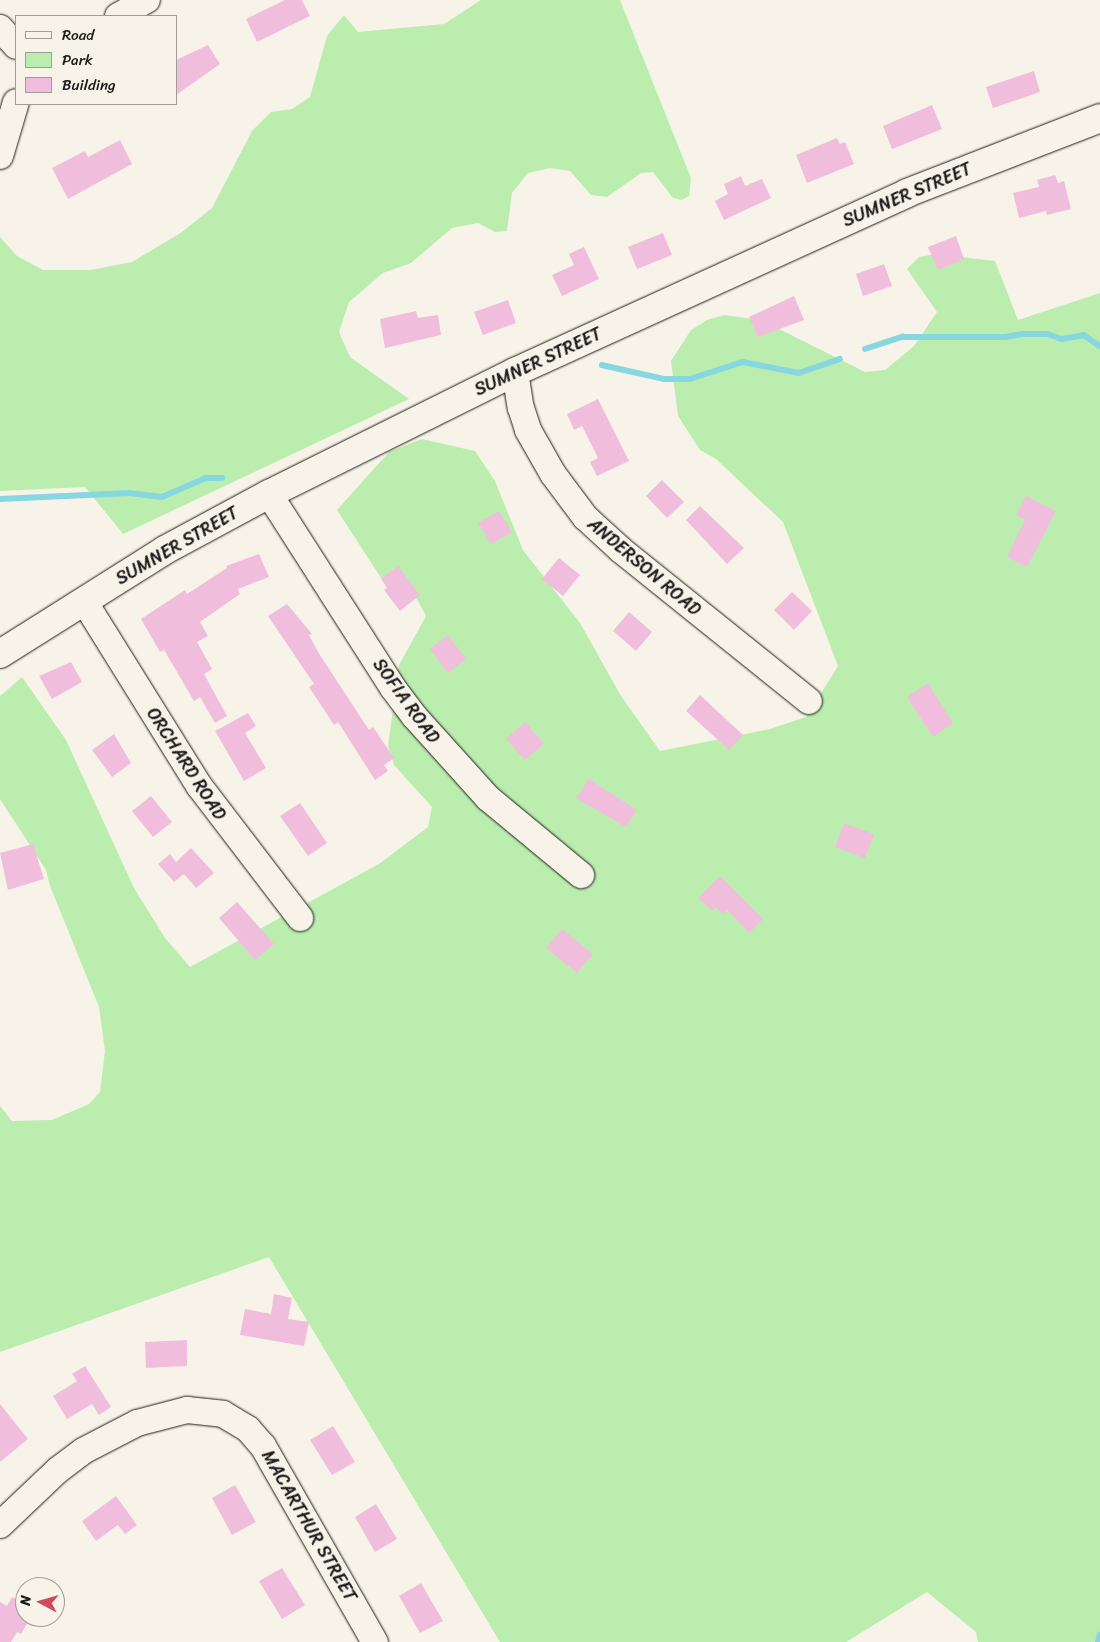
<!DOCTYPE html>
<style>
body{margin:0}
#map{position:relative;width:1100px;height:1642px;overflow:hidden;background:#f7f3e8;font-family:Sriracha,sans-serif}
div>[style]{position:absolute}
.green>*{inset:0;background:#bbeeae}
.stream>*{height:5.5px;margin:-2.75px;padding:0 2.75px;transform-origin:2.75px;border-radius:2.75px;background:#86d7e0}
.building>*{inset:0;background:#f0bedc}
.roads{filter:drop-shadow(0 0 1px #1c1c1c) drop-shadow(0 0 1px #1c1c1c)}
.minor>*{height:26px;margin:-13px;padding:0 13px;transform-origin:13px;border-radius:13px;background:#f7f3e8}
.major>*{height:28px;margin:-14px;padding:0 14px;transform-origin:14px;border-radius:14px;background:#f7f3e8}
span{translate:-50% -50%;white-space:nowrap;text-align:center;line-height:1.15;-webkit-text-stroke:4.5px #f7f3e8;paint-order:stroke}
.street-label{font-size:18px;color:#1c1c1c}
.legend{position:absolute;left:15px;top:15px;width:162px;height:90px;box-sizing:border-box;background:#f7f3e8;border:1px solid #9f9d96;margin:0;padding:6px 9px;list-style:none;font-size:15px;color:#1c1c1c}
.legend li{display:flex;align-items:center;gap:10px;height:25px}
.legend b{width:25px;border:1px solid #9f9d96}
.north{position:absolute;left:15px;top:1577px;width:50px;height:50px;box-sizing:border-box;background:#f7f3e8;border:1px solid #9f9d96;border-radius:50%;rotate:276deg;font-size:14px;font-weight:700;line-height:20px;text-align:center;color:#1c1c1c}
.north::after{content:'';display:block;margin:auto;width:18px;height:22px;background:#d1495b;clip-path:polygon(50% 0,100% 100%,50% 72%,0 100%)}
</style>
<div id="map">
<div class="green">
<div style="clip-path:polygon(481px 0,620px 0,691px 178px,689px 196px,682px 200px,673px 198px,653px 172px,641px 173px,607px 197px,591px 195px,570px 171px,550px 168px,528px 173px,512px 193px,507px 231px,495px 232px,478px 223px,452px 228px,411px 263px,383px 273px,349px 302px,339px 332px,350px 357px,409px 399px,123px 534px,85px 487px,0 491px,0 237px,17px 256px,43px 270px,91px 270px,132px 262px,182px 232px,212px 208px,252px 131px,271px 112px,292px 109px,310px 97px,327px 36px,344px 15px,358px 32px,444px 24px)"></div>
<div style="clip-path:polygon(936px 254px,995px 261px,1018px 320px,1100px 293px,1100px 1642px,978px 1642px,976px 1632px,927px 1592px,846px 1642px,500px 1642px,269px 1257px,0 1352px,0 1106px,12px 1121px,52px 1120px,89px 1104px,100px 1092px,105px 1051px,99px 1007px,50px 886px,46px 870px,0 799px,0 696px,22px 677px,66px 740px,134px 888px,165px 938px,190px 967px,379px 864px,428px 827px,432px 807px,394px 765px,388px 746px,399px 665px,426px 616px,417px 599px,383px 581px,337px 510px,389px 452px,422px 439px,475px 451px,495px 481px,523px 550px,580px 623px,621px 696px,660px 751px,770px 729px,806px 717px,838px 666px,783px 522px,716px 459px,700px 450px,678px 416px,671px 361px,691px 330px,707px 320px,724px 315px,761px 320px,865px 372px,885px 370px,914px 346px,937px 312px,907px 269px,919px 257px)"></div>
</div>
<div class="stream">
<div style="left:865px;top:349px;width:40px;rotate:-18deg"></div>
<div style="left:903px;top:337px;width:102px"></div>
<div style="left:1005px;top:337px;width:17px;rotate:-10deg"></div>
<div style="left:1022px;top:334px;width:26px"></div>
<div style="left:1048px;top:334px;width:15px;rotate:20deg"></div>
<div style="left:1062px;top:339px;width:22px;rotate:-10deg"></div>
<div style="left:1084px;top:335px;width:19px;rotate:35deg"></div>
<div style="left:602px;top:365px;width:64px;rotate:12.7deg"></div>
<div style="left:664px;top:379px;width:26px"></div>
<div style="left:690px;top:379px;width:56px;rotate:-17.8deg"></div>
<div style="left:743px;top:362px;width:57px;rotate:11.1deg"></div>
<div style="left:799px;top:373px;width:43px;rotate:-18.9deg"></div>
<div style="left:0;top:499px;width:130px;rotate:-2.6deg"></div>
<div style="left:130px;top:493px;width:32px;rotate:7deg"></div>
<div style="left:162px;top:497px;width:48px;rotate:-23.4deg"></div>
<div style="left:206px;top:478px;width:16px"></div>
<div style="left:1098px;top:1642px;width:7px;rotate:-74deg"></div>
</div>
<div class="building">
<div style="clip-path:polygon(285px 0,302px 0,310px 16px,257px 42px,246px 19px)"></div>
<div style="clip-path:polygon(208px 45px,220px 64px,176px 95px,176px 60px)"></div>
<div style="clip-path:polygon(1034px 71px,1040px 92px,993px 108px,986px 87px)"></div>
<div style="clip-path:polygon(932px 105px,942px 129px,892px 149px,883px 126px)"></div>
<div style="clip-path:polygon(837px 138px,840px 144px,845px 142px,854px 164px,807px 183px,796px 155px)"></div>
<div style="clip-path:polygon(120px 140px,132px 164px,68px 199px,52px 168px,85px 151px,88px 157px)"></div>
<div style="clip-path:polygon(1055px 175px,1058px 183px,1064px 181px,1071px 209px,1047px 215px,1046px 211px,1019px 218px,1013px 193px,1039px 187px,1037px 180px)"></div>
<div style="clip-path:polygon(741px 176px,745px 186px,762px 179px,771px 198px,724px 220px,715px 201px,728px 194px,724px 184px)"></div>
<div style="clip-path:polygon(663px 233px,672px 255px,637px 269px,628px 247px)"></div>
<div style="clip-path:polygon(956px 236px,964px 259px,938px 270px,928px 247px)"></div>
<div style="clip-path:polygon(584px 247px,599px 279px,562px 296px,552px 275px,574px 265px,569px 254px)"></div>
<div style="clip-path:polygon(884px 264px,892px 286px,863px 296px,856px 274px)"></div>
<div style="clip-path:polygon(794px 296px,804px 320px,758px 337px,749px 317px)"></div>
<div style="clip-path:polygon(508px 300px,516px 323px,483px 335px,474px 312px)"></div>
<div style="clip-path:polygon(416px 311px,418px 318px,438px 315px,441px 335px,385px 348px,380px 319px)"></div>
<div style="clip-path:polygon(598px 399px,629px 461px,597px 476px,590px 462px,598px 458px,582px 426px,574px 430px,567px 414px)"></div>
<div style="clip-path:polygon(662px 480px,684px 502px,667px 518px,646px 496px)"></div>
<div style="clip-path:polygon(1026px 496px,1056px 511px,1027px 567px,1007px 557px,1025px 520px,1016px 515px)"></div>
<div style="clip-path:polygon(700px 506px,744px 548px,727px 564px,686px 520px)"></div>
<div style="clip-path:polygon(499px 511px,512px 532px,491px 544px,478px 523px)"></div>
<div style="clip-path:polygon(259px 554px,269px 577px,238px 589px,240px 594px,200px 622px,208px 636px,197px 642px,212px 669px,204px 674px,227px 716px,215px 723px,200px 697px,194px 701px,164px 650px,160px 652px,141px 619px,185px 590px,187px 594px,227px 568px,226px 566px)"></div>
<div style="clip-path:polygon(559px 558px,580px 575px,563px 596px,542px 579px)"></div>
<div style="clip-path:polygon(398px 566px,420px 595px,400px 611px,384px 590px,387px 588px,381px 579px)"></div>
<div style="clip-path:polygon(792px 592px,812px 611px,794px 630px,774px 610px)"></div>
<div style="clip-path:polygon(287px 604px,312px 634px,309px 635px,318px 652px,369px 730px,373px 727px,394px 758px,384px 765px,388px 771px,375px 780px,338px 722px,334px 725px,309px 687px,314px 684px,268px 616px)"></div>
<div style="clip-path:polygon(629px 612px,652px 632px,636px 651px,613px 631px)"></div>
<div style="clip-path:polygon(448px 635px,466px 659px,448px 673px,430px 649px)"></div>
<div style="clip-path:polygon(71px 662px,82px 682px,52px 699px,39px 676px)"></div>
<div style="clip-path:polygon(928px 683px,953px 723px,933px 737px,907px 697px)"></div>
<div style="clip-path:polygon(700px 695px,743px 735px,729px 750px,686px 711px)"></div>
<div style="clip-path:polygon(248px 713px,256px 726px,245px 733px,266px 768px,244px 781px,215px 731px)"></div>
<div style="clip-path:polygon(525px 722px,544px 744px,525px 760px,506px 739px)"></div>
<div style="clip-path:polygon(114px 734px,131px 763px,112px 777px,92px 750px)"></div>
<div style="clip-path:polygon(589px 779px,637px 810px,626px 827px,576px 798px)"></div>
<div style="clip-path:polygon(151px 796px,172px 822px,153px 837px,132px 811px)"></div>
<div style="clip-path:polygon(300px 803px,327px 843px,308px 856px,280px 816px)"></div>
<div style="clip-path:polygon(844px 823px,874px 834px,865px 858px,835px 847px)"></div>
<div style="clip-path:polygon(33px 844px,44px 879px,8px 890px,0 853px)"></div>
<div style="clip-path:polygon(191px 848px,214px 873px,196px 888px,184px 874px,174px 882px,158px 864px,170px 854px,176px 862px)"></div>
<div style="clip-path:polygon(720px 876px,763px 919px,749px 933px,727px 910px,723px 914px,715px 907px,712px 911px,698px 898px)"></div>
<div style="clip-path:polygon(237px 902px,274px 944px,255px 960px,219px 918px)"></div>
<div style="clip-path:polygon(562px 929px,593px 954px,577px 973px,546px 948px)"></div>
<div style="clip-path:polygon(274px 1294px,292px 1298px,288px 1319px,309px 1322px,304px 1346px,240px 1335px,245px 1309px,271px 1314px)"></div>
<div style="clip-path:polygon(187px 1340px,187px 1366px,146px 1368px,145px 1342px)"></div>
<div style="clip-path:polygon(85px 1366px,111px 1407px,99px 1415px,92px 1404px,67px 1419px,53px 1396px,77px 1381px,72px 1374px)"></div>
<div style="clip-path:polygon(0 1404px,28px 1439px,0 1462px)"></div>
<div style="clip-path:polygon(333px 1426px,355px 1462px,332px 1475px,310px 1440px)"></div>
<div style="clip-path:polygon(235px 1485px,256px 1522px,232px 1535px,212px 1498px)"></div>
<div style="clip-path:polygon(116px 1496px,137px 1525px,125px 1534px,118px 1525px,96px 1541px,82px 1521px)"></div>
<div style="clip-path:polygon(376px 1504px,397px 1539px,375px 1552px,355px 1517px)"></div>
<div style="clip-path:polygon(282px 1568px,305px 1605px,282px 1619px,259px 1581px)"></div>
<div style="clip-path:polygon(421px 1583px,443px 1621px,420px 1633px,399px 1596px)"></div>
<div style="clip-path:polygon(12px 1597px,25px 1604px,25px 1617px,30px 1618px,21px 1634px,17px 1632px,11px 1642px,0 1642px,0 1602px,7px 1606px)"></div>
</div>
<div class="roads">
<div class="minor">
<div style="left:118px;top:16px;width:33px;rotate:-29deg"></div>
<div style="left:0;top:28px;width:24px;rotate:48deg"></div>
<div style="left:0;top:156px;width:56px;rotate:-73.5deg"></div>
<div style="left:515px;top:372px;width:36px;rotate:81deg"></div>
<div style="left:521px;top:408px;width:23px;rotate:72deg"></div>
<div style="left:528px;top:430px;width:51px;rotate:60.4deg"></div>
<div style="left:553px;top:474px;width:54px;rotate:53.3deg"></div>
<div style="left:585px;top:517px;width:49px;rotate:42.5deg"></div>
<div style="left:621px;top:550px;width:241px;rotate:38.8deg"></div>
<div style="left:269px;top:494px;width:230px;rotate:57.4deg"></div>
<div style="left:393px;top:688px;width:36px;rotate:53deg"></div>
<div style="left:415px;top:717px;width:109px;rotate:48deg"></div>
<div style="left:488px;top:798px;width:121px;rotate:39.6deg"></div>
<div style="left:84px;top:601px;width:219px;rotate:58.1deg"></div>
<div style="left:200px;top:787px;width:165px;rotate:52.6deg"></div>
<div style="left:0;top:1525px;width:80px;rotate:-43.5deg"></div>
<div style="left:58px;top:1470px;width:31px;rotate:-37deg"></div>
<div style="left:83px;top:1451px;width:61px;rotate:-27.4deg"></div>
<div style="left:137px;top:1423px;width:52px;rotate:-14.6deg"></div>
<div style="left:187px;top:1410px;width:36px;rotate:6deg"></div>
<div style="left:223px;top:1414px;width:29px;rotate:31deg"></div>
<div style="left:248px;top:1429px;width:23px;rotate:49deg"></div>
<div style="left:263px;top:1446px;width:226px;rotate:60.3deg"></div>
</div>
<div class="major">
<div style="left:0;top:654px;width:195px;rotate:-32.2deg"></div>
<div style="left:165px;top:550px;width:118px;rotate:-28.3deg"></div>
<div style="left:269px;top:494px;width:275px;rotate:-26.4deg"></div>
<div style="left:515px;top:372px;width:431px;rotate:-24.5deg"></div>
<div style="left:907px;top:193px;width:207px;rotate:-21.2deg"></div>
</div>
</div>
<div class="street-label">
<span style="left:907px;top:195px;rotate:-23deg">SUMNER STREET</span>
<span style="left:538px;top:362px;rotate:-25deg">SUMNER STREET</span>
<span style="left:177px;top:546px;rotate:-30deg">SUMNER STREET</span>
<span style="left:644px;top:567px;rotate:40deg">ANDERSON ROAD</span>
<span style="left:406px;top:701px;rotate:54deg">SOFIA ROAD</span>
<span style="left:186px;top:764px;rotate:57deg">ORCHARD ROAD</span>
<span style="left:309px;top:1526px;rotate:60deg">MACARTHUR STREET</span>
</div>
<ul class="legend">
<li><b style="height:6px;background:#f7f3e8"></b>Road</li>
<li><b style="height:14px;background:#bbeeae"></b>Park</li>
<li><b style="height:14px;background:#f0bedc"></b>Building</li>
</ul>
<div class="north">N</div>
</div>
